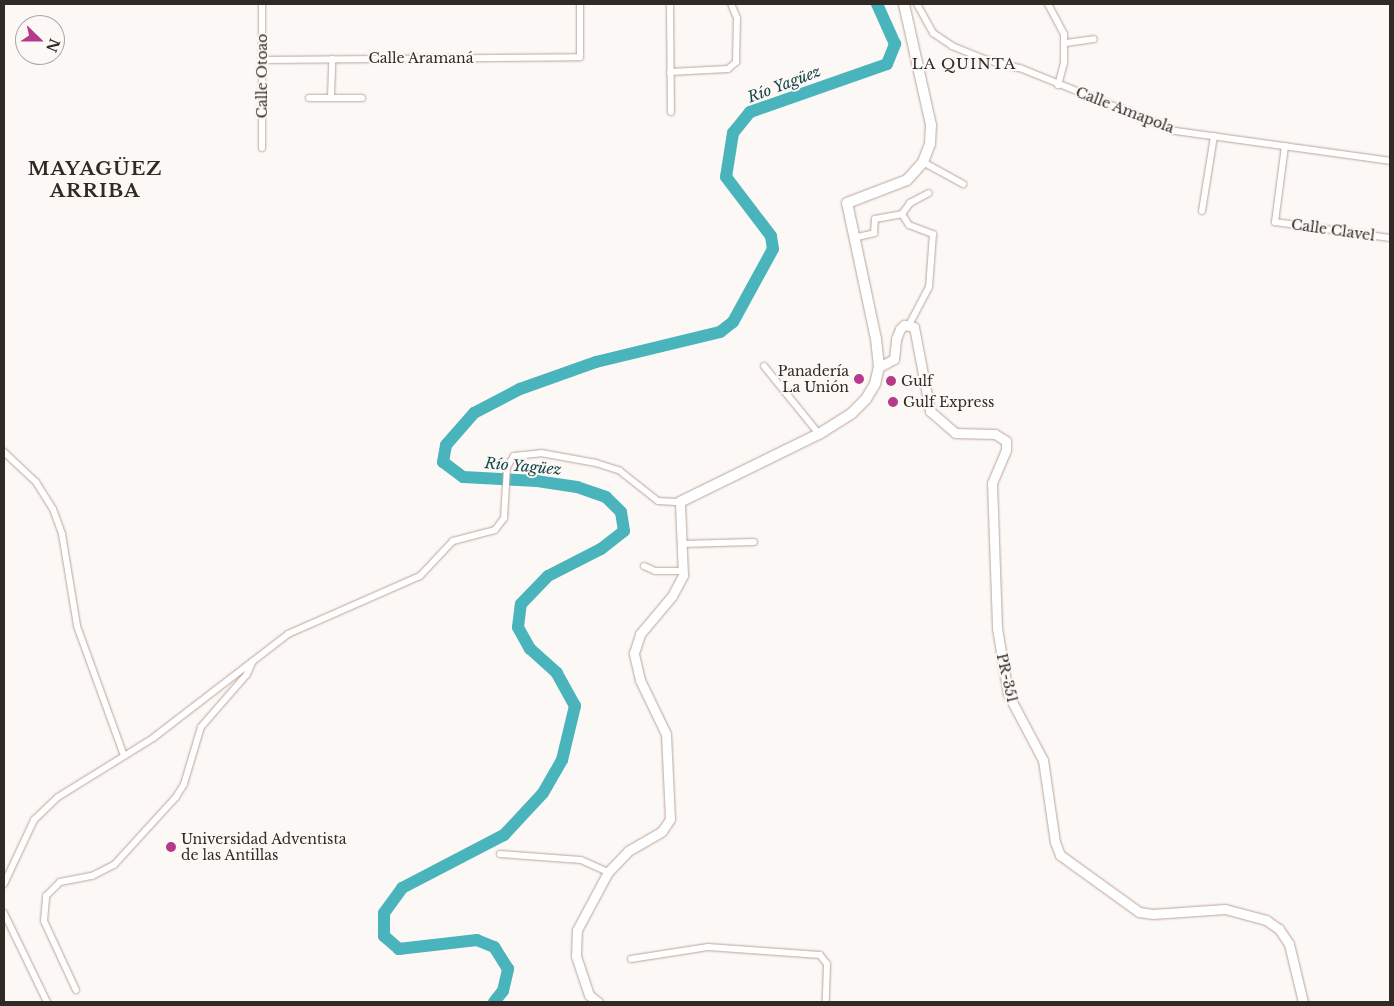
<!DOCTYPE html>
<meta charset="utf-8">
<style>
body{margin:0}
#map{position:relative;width:1394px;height:1006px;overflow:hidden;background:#fcf8f5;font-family:"Libre Baskerville",serif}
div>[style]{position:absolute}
.river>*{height:12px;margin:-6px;padding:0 6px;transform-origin:6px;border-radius:6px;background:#49b4bc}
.roads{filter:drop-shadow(0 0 1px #b9a599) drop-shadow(0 0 1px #b9a599)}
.street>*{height:6px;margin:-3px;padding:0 3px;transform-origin:3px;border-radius:3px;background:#fff}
.secondary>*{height:9px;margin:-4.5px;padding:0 4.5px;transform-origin:4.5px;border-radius:4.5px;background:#fff}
.primary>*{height:10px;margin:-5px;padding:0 5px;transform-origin:5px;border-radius:5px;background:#fff}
.dots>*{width:14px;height:14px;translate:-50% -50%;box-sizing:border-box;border:2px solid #fcf8f5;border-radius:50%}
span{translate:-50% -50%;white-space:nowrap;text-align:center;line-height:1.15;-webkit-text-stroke:4px #fcf8f5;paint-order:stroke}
.street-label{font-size:14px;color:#322a25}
.poi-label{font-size:14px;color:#322a25}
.right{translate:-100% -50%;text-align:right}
.left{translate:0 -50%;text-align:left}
.neighbourhood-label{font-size:15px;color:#322a25;letter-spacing:1px}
.water-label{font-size:15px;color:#17474a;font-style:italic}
.district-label{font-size:19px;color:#322a25;font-weight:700;letter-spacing:1px}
.frame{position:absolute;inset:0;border:5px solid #322a25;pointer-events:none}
.north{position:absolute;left:15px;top:15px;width:50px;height:50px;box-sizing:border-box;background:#fcf8f5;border:1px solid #aba6a2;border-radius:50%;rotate:112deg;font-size:14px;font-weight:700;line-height:20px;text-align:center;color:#322a25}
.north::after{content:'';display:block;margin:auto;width:18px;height:22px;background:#b63a8a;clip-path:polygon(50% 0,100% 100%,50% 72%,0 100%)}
</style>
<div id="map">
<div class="river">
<div style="left:494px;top:1002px;width:14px;rotate:-51deg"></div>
<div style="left:503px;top:991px;width:23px;rotate:-77deg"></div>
<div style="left:508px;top:969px;width:26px;rotate:-122deg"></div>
<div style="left:494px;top:947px;width:18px;rotate:-158deg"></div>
<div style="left:477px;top:940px;width:79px;rotate:173.4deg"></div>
<div style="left:399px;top:949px;width:20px;rotate:-139deg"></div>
<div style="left:384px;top:936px;width:23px;rotate:-90deg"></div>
<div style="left:384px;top:913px;width:31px;rotate:-54deg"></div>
<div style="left:402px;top:888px;width:115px;rotate:-27.5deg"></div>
<div style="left:504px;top:835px;width:57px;rotate:-47.1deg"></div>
<div style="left:543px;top:793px;width:38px;rotate:-60deg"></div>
<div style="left:562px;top:760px;width:56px;rotate:-76.5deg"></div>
<div style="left:575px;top:706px;width:38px;rotate:-119deg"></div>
<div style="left:557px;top:673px;width:36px;rotate:-138deg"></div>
<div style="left:530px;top:649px;width:25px;rotate:-119deg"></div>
<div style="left:518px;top:627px;width:23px;rotate:-83deg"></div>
<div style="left:521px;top:604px;width:39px;rotate:-46deg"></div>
<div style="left:548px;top:576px;width:59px;rotate:-27deg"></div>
<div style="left:601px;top:549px;width:29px;rotate:-38deg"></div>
<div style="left:624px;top:531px;width:19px;rotate:-99deg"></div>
<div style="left:621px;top:512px;width:21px;rotate:-135deg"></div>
<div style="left:606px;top:497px;width:31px;rotate:-161deg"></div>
<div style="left:577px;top:487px;width:40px;rotate:-171.5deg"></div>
<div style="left:537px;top:481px;width:74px;rotate:-176.9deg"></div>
<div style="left:463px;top:477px;width:25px;rotate:-143deg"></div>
<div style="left:443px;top:462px;width:17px;rotate:-80deg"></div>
<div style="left:446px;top:445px;width:43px;rotate:-48.8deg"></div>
<div style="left:474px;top:413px;width:52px;rotate:-27.6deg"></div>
<div style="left:520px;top:389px;width:81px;rotate:-19.6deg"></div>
<div style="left:596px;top:362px;width:128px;rotate:-13.6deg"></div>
<div style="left:720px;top:332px;width:16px;rotate:-38deg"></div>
<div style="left:733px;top:322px;width:83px;rotate:-61.3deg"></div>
<div style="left:773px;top:249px;width:13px;rotate:-99deg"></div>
<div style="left:771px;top:236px;width:74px;rotate:-127.3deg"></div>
<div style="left:726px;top:177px;width:45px;rotate:-81deg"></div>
<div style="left:733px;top:133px;width:27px;rotate:-51deg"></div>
<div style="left:750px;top:112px;width:145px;rotate:-19.3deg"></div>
<div style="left:887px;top:64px;width:22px;rotate:-68deg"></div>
<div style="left:895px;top:44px;width:44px;rotate:-114.2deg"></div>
</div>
<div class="roads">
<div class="street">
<div style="left:262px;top:4px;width:144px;rotate:90deg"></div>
<div style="left:917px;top:4px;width:33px;rotate:61deg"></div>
<div style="left:933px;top:33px;width:23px;rotate:34deg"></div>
<div style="left:952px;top:46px;width:38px;rotate:22deg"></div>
<div style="left:987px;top:60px;width:34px;rotate:14deg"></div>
<div style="left:1020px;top:68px;width:167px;rotate:22.1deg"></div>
<div style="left:1175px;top:131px;width:217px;rotate:7.9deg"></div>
<div style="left:1048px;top:4px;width:34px;rotate:62deg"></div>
<div style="left:1064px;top:34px;width:29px;rotate:90deg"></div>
<div style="left:1064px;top:63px;width:23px;rotate:105deg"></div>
<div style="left:670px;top:6px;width:106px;rotate:89.5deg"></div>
<div style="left:1066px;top:43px;width:28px;rotate:-8deg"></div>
<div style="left:263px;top:60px;width:317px;rotate:-0.5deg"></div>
<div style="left:580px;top:57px;width:53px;rotate:-90deg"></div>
<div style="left:670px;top:72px;width:58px;rotate:-3deg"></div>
<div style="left:728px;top:69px;width:11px;rotate:-41deg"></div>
<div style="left:736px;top:62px;width:44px;rotate:-88.7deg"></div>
<div style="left:737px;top:18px;width:15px;rotate:-113deg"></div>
<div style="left:331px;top:97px;width:38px;rotate:-88deg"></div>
<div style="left:309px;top:98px;width:53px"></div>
<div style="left:1285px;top:146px;width:77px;rotate:97.5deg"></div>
<div style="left:1275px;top:222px;width:116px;rotate:7.9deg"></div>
<div style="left:923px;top:162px;width:46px;rotate:28.8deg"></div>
<div style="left:1202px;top:211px;width:76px;rotate:-80.9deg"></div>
<div style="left:902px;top:214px;width:13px;rotate:58deg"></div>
<div style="left:909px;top:225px;width:26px;rotate:21deg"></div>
<div style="left:933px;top:234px;width:53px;rotate:94.3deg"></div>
<div style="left:929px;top:287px;width:43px;rotate:117.8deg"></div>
<div style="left:853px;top:238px;width:22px;rotate:-13deg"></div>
<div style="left:874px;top:233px;width:14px;rotate:-86deg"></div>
<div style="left:875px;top:219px;width:27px;rotate:-10deg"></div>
<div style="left:902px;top:214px;width:14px;rotate:-54deg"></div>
<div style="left:910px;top:203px;width:21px;rotate:-28deg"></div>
<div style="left:764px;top:366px;width:87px;rotate:51deg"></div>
<div style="left:4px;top:452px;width:44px;rotate:43.2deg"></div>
<div style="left:36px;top:482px;width:32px;rotate:58deg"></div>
<div style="left:53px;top:509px;width:27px;rotate:70deg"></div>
<div style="left:62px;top:534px;width:93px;rotate:80.7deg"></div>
<div style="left:77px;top:626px;width:138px;rotate:70.1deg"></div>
<div style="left:682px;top:544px;width:72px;rotate:-1.6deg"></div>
<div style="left:644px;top:566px;width:12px;rotate:24deg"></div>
<div style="left:655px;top:571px;width:28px"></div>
<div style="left:500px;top:854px;width:81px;rotate:4.2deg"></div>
<div style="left:581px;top:860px;width:30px;rotate:24deg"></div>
<div style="left:4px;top:884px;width:71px;rotate:-64.9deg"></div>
<div style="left:34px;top:820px;width:33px;rotate:-44deg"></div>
<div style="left:58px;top:797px;width:112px;rotate:-31.8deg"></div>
<div style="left:153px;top:738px;width:170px;rotate:-37.6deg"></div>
<div style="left:288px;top:634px;width:144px;rotate:-23.7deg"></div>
<div style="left:420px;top:576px;width:48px;rotate:-46.7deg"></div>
<div style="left:453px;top:541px;width:43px;rotate:-14.7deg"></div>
<div style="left:495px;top:530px;width:15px;rotate:-53deg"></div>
<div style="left:504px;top:518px;width:51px;rotate:-86.6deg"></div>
<div style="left:507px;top:467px;width:13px;rotate:-58deg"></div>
<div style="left:514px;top:456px;width:27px;rotate:-6deg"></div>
<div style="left:541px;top:453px;width:56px;rotate:10.3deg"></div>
<div style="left:596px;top:463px;width:25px;rotate:18deg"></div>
<div style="left:620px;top:471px;width:48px;rotate:38.3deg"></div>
<div style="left:658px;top:501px;width:22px;rotate:3deg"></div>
<div style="left:4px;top:913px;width:99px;rotate:64.2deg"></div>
<div style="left:631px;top:959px;width:78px;rotate:-8.9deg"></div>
<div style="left:708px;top:947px;width:112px;rotate:4.1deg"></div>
<div style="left:820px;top:955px;width:11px;rotate:52deg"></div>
<div style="left:827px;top:964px;width:38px;rotate:92deg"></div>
<div style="left:76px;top:990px;width:76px;rotate:-114.9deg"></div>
<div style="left:44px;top:921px;width:25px;rotate:-85deg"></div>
<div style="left:46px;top:896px;width:20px;rotate:-45deg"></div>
<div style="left:60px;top:882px;width:33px;rotate:-11deg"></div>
<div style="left:92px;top:876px;width:25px;rotate:-27deg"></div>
<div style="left:114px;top:865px;width:92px;rotate:-47.6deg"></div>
<div style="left:176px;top:797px;width:15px;rotate:-58deg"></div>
<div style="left:184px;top:784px;width:59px;rotate:-73.4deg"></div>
<div style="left:201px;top:727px;width:70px;rotate:-49deg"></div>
<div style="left:247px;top:674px;width:14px;rotate:-65deg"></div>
</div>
<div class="secondary">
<div style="left:879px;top:367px;width:17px;rotate:-28deg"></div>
<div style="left:894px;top:359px;width:20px;rotate:-84deg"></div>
<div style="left:896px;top:339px;width:11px;rotate:-68deg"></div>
<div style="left:900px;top:329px;width:6px;rotate:-45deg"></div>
<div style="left:904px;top:325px;width:10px;rotate:11deg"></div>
<div style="left:914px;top:327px;width:86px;rotate:79.2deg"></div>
<div style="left:930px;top:411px;width:33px;rotate:41deg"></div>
<div style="left:955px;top:433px;width:40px;rotate:1.4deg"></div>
<div style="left:995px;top:434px;width:13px;rotate:32deg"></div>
<div style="left:1006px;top:441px;width:9px;rotate:90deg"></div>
<div style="left:1006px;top:450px;width:36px;rotate:113deg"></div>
<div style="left:992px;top:483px;width:145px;rotate:88deg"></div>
<div style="left:997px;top:628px;width:67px;rotate:80.5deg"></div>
<div style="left:1008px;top:694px;width:75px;rotate:62.1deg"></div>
<div style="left:1043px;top:760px;width:83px;rotate:81.7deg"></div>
<div style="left:1055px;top:842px;width:14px;rotate:69deg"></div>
<div style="left:1060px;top:855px;width:97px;rotate:35.8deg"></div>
<div style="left:1139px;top:912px;width:14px;rotate:8deg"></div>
<div style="left:1153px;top:914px;width:72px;rotate:-4deg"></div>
<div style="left:1225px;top:909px;width:42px;rotate:15deg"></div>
<div style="left:1266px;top:920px;width:16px;rotate:35deg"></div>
<div style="left:1279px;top:929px;width:18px;rotate:56deg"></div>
<div style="left:1289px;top:944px;width:60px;rotate:76.4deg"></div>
<div style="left:598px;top:1002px;width:11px;rotate:-142deg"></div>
<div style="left:589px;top:995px;width:41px;rotate:-108.4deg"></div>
<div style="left:576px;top:956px;width:26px;rotate:-88deg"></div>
<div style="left:577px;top:930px;width:66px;rotate:-61.9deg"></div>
<div style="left:608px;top:872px;width:29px;rotate:-46deg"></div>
<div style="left:628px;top:851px;width:39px;rotate:-30deg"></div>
<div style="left:662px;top:831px;width:14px;rotate:-56deg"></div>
<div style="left:670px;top:819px;width:85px;rotate:-92.7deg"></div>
<div style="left:666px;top:734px;width:60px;rotate:-115.7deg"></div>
<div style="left:640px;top:680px;width:28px;rotate:-103deg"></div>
<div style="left:634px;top:653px;width:20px;rotate:-72deg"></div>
<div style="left:640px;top:634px;width:50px;rotate:-49.9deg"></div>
<div style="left:672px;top:596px;width:24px;rotate:-62deg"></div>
<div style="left:683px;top:575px;width:73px;rotate:-92.4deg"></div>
</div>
<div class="primary">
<div style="left:680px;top:502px;width:155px;rotate:-26.1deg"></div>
<div style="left:819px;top:434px;width:38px;rotate:-32deg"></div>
<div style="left:851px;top:414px;width:21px;rotate:-45deg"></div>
<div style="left:866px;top:399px;width:17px;rotate:-59deg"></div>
<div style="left:875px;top:384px;width:17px;rotate:-77deg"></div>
<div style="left:879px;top:367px;width:28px;rotate:-96deg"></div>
<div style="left:876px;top:339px;width:139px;rotate:-102deg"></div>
<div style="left:847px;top:203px;width:64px;rotate:-21deg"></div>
<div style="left:907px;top:180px;width:24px;rotate:-48deg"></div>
<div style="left:923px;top:162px;width:19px;rotate:-69deg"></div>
<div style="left:930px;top:144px;width:19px;rotate:-87deg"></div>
<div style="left:931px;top:125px;width:124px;rotate:-102.6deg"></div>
</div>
</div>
<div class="dots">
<div style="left:859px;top:379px;background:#b63a8a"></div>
<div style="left:891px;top:381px;background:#b63a8a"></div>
<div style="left:893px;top:402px;background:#b63a8a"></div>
<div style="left:171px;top:847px;background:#b63a8a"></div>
</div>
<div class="street-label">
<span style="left:421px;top:58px">Calle Aramaná</span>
<span style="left:262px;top:76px;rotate:-90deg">Calle Otoao</span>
<span style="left:1125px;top:110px;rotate:21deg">Calle Amapola</span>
<span style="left:1333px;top:230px;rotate:8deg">Calle Clavel</span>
<span style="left:1007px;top:678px;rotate:77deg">PR-351</span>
</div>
<div class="poi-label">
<span class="right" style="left:849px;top:379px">Panadería<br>La Unión</span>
<span class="left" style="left:901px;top:381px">Gulf</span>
<span class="left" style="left:903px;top:402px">Gulf Express</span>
<span class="left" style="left:181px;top:847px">Universidad Adventista<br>de las Antillas</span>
</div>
<div class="neighbourhood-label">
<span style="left:964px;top:64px">LA QUINTA</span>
</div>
<div class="water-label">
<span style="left:784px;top:84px;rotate:-21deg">Río Yagüez</span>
<span style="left:523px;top:466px;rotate:5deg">Río Yagüez</span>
</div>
<div class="district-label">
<span style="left:95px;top:180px">MAYAGÜEZ<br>ARRIBA</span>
</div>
<div class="frame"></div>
<div class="north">N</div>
</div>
